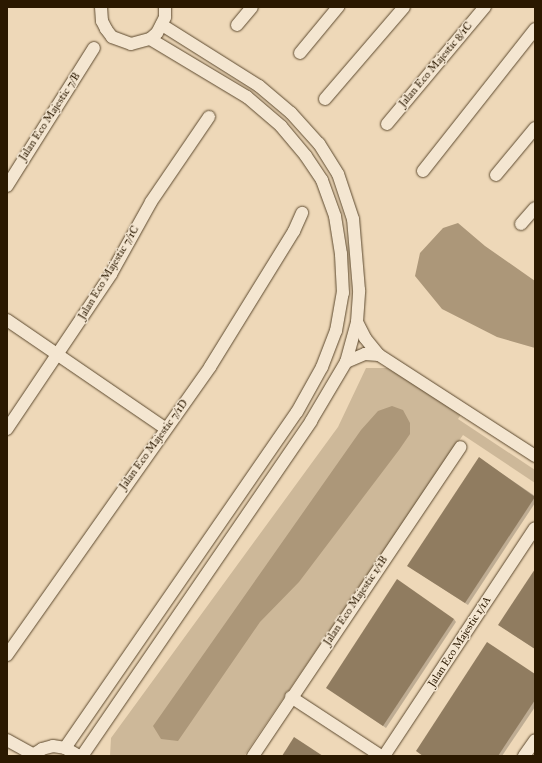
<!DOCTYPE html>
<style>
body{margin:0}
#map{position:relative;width:542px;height:763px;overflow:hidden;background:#eed8b8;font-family:"IM FELL Great Primer",serif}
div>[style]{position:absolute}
.green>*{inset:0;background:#cdb899}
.water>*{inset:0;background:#ac9779}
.shadow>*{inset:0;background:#0003}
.building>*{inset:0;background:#907c60}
.roads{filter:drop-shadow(0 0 1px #5c492e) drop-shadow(0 0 1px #5c492e)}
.minor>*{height:12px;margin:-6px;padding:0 6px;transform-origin:6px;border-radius:6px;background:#f4e6d1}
span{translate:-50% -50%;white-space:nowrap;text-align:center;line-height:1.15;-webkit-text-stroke:3px #f4e6d1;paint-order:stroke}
.street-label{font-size:11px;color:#2b1900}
.frame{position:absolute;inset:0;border:8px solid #2b1900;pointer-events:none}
</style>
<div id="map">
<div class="green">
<div style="clip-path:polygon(366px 368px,387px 368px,462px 413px,458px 419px,535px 470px,535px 483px,463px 435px,244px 756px,110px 756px,111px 738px,338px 427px)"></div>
</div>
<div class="water">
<div style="clip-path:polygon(458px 223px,485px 246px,535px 281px,535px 348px,497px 337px,442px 309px,415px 276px,420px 253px,443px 228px)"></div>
<div style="clip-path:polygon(392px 406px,403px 410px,410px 423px,410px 434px,399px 450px,299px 582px,260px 622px,178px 741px,161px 739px,153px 726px,361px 430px,378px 411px)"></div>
</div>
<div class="shadow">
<div style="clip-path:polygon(479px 458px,535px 496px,535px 503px,468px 605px,411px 568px)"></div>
<div style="clip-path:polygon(535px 571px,535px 649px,499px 625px)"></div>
<div style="clip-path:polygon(454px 619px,456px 622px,386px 728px,327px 688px)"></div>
<div style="clip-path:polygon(535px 676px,535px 707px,502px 756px,423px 756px,417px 751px)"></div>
</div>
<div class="building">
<div style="clip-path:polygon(479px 457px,535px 497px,465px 603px,407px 566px)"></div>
<div style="clip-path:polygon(535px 569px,535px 649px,498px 625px)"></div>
<div style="clip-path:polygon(397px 579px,454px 619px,383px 726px,326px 688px)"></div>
<div style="clip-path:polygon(487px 642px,535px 674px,535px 700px,498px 756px,423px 756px,416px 751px)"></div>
<div style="clip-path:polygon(294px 737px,323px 756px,282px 756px)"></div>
</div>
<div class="roads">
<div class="minor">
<div style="left:101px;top:7px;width:14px;rotate:86deg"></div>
<div style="left:102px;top:21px;width:9px;rotate:63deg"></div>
<div style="left:106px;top:29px;width:10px;rotate:53deg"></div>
<div style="left:112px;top:37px;width:20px;rotate:20deg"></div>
<div style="left:131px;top:44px;width:20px;rotate:-15deg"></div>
<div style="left:150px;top:39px;width:9px;rotate:-41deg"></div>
<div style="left:157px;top:33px;width:18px;rotate:-63deg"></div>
<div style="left:165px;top:17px;width:10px;rotate:-90deg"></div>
<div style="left:237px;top:25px;width:23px;rotate:-50deg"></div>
<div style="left:300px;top:53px;width:60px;rotate:-50.4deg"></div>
<div style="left:325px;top:99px;width:121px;rotate:-49.3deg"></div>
<div style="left:387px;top:124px;width:153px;rotate:-50.1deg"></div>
<div style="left:423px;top:171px;width:181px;rotate:-51.7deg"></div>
<div style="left:496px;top:175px;width:61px;rotate:-50.3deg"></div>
<div style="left:7px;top:186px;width:163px;rotate:-57.8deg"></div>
<div style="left:521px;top:224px;width:21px;rotate:-49deg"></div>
<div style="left:7px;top:320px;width:191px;rotate:34.4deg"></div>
<div style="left:357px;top:322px;width:18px;rotate:63deg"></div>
<div style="left:365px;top:338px;width:22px;rotate:51deg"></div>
<div style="left:379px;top:355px;width:186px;rotate:32.9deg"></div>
<div style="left:346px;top:362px;width:21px;rotate:-23deg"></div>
<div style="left:365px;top:354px;width:14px;rotate:4deg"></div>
<div style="left:7px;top:429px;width:187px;rotate:-56.1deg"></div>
<div style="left:111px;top:274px;width:82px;rotate:-60.9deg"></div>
<div style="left:151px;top:202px;width:103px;rotate:-55.7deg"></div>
<div style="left:7px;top:655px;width:352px;rotate:-54.8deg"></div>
<div style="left:210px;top:367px;width:160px;rotate:-58.3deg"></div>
<div style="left:294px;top:231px;width:20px;rotate:-66deg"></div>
<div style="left:291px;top:697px;width:108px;rotate:33.2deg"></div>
<div style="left:7px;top:740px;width:29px;rotate:29deg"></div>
<div style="left:65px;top:748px;width:408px;rotate:-55.4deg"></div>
<div style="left:297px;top:412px;width:51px;rotate:-60.9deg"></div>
<div style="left:322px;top:367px;width:39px;rotate:-69deg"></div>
<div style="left:336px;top:331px;width:39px;rotate:-80deg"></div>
<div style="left:343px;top:293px;width:39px;rotate:-93deg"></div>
<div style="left:341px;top:254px;width:38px;rotate:-99deg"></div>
<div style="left:335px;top:216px;width:38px;rotate:-110deg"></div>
<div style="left:322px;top:180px;width:29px;rotate:-124deg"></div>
<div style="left:306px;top:156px;width:39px;rotate:-130deg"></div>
<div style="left:281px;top:126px;width:45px;rotate:-139.5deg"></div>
<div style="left:247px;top:97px;width:113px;rotate:-149.1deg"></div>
<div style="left:31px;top:756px;width:13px;rotate:-32deg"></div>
<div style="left:42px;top:749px;width:11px;rotate:-15deg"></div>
<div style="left:53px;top:746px;width:12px;rotate:9deg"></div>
<div style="left:65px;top:748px;width:16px;rotate:30deg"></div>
<div style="left:82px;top:756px;width:406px;rotate:-55.6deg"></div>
<div style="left:311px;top:421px;width:69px;rotate:-59.3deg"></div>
<div style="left:346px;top:362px;width:41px;rotate:-74.6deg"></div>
<div style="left:357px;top:322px;width:32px;rotate:-86deg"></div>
<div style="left:359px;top:290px;width:71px;rotate:-94.8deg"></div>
<div style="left:353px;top:219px;width:47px;rotate:-108.4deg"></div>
<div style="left:338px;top:174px;width:36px;rotate:-122deg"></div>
<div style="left:319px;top:144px;width:42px;rotate:-132.1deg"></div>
<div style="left:291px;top:113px;width:42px;rotate:-139.8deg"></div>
<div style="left:259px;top:86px;width:115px;rotate:-147.8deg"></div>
<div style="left:253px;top:756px;width:372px;rotate:-56.1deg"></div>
<div style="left:384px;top:756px;width:273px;rotate:-56.5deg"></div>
<div style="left:524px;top:756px;width:19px;rotate:-55deg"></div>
</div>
</div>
<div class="street-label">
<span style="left:436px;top:65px;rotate:-50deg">Jalan Eco Majestic 8/1C</span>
<span style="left:50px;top:117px;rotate:-57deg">Jalan Eco Majestic 7/B</span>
<span style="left:109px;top:273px;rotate:-59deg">Jalan Eco Majestic 7/1C</span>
<span style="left:154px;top:445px;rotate:-54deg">Jalan Eco Majestic 7/1D</span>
<span style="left:356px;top:601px;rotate:-56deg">Jalan Eco Majestic 1/1B</span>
<span style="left:460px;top:642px;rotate:-57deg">Jalan Eco Majestic 1/1A</span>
</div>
<div class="frame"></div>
</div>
